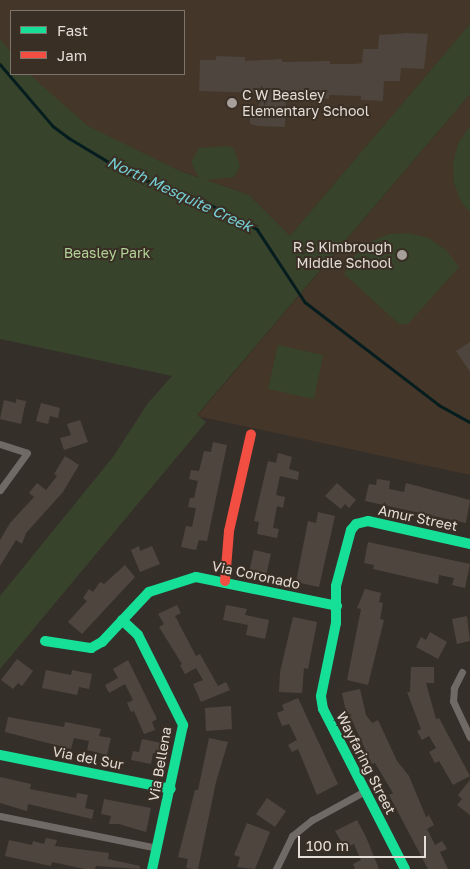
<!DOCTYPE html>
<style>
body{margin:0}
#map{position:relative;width:470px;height:869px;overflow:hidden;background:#352f2a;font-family:"Golos Text",sans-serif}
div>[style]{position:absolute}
.built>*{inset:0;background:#443628}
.green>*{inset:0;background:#38432c}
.stream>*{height:2.5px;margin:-1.25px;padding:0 1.25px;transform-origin:1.25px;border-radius:1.25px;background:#051d1e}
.building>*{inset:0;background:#4e453e}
.street>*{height:7px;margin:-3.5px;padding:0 3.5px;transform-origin:3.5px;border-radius:3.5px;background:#6f6a66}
.fast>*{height:10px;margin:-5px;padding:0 5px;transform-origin:5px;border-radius:5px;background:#16e098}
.jam>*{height:10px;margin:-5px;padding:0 5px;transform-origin:5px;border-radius:5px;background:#f24e42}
.dots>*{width:14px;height:14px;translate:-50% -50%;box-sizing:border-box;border:2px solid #392f25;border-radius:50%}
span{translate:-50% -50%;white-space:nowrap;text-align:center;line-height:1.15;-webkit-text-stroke:4px #392f25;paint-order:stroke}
.poi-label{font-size:14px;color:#e4ddd7}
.left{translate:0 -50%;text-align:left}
.right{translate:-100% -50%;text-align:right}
.park-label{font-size:14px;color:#b1d296}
.street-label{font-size:14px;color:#e4ddd7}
.water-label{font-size:15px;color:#74d0d5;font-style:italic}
.legend{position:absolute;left:10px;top:10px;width:175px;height:65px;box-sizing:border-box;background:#392f25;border:1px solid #7d756c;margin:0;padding:6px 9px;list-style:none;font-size:15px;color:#e4ddd7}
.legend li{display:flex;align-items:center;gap:10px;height:25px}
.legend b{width:25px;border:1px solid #7d756c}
.scale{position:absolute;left:298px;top:836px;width:128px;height:22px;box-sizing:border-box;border:2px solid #e4ddd7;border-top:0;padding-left:6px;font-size:15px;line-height:18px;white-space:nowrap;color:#e4ddd7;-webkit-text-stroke:4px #392f25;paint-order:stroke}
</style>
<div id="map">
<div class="built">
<div style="clip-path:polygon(0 0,470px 0,470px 24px,290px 236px,249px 195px,178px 170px,87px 126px,29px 74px,184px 74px,184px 11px,11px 11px,11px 52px,0 39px)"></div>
<div style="clip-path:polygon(470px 94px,470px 475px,197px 416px)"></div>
</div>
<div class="green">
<div style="clip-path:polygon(470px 24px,470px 94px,197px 415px,206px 422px,0 669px,0 596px,113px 457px,148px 403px,172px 376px,0 339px,0 39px,11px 52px,11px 74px,29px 74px,88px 126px,178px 170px,199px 178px,191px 162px,199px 148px,229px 146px,234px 149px,240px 166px,234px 177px,206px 180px,249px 195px,290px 236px)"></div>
<div style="clip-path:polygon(470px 126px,470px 212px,461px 202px,454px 183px,453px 163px,458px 144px)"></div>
<div style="clip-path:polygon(409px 233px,429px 238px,446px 250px,459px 267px,408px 324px,399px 324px,344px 274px,354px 256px,370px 242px,389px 234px)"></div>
<div style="clip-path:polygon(278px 345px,323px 355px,314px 399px,268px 389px)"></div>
</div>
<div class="stream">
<div style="left:0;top:64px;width:82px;rotate:49.5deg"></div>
<div style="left:53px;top:126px;width:20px;rotate:37deg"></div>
<div style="left:69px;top:138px;width:68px;rotate:31.1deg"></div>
<div style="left:127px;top:173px;width:90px;rotate:20.9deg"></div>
<div style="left:211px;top:205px;width:52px;rotate:27.6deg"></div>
<div style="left:257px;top:229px;width:87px;rotate:56.7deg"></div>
<div style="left:305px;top:302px;width:169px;rotate:37.5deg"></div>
<div style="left:439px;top:405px;width:35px;rotate:29deg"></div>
</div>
<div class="building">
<div style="clip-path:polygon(407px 33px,428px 34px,424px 69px,401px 68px,400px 81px,384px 81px,383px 101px,361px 100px,361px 96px,329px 95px,329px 99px,286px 94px,285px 127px,258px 126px,250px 124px,250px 110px,258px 110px,259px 93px,199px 91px,200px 60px,216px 60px,216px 56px,245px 57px,245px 61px,282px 59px,282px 62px,330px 61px,330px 64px,355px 64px,362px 63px,363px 49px,378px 49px,379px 35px)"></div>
<div style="clip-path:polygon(470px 342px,470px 372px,456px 351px)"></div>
<div style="clip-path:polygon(16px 399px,26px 401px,21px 424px,0 419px,4px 400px,16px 403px)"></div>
<div style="clip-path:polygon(41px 403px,60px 408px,58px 418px,50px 416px,48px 424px,36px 421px)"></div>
<div style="clip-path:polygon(80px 420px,88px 442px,64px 450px,60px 438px,71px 435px,67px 424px)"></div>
<div style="clip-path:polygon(213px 442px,227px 445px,207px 541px,199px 540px,196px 550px,181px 547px,186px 526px,192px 527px,196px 508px,188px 507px,190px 498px,194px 498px,198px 481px,189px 479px,191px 470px,199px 471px,204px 451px,211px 452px)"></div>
<div style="clip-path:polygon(278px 453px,292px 457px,289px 469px,299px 472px,298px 480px,280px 476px,276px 495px,285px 497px,283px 508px,277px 506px,273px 528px,279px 529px,277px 538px,257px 534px,259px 522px,254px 521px,268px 461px,276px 463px)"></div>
<div style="clip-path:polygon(65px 456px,79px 465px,63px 492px,26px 533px,22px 544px,16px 540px,0 566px,0 540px,10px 523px,34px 497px,29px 493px,37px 483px,46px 490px,57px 476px,54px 474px)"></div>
<div style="clip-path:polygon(377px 479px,390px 481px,389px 489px,404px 492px,406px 483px,470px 500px,466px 523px,365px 501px,369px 484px,376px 485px)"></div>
<div style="clip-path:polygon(337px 483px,356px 500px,349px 508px,345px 504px,341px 509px,325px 496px)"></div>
<div style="clip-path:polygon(318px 512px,335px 516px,319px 587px,296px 582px,308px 521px,316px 523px)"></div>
<div style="clip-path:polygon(368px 542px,470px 564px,465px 588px,452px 585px,454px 578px,439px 575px,438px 584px,373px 569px,374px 565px,364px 563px)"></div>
<div style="clip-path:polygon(139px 546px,140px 551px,152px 546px,160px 564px,140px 572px,131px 550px)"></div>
<div style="clip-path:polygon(254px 550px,271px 554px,266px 575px,249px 572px)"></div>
<div style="clip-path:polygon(125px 565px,135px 577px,82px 634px,68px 622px,87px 601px,83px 598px,89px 589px,93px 592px,100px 582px,104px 584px)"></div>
<div style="clip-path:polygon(365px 589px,381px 593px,379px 602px,383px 603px,380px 619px,384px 620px,368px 685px,347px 680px,361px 609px,357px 608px)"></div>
<div style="clip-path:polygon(177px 605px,181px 613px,175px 616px,196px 656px,200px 654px,218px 686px,226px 682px,230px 690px,201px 702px,193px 684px,203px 680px,196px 668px,185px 674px,180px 665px,182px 664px,159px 627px,164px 624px,158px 614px)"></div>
<div style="clip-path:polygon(226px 605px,247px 609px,245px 615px,269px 620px,265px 639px,246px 635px,248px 625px,223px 620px)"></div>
<div style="clip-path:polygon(467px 616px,470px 641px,457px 644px,452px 619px)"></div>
<div style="clip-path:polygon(293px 617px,317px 622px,308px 669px,304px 668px,302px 693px,279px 692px,280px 672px)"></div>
<div style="clip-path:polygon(430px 632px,447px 642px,438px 659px,416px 647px,421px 637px,426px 640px)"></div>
<div style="clip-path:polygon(17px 659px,33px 671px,22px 686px,18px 683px,13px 689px,1px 680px)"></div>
<div style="clip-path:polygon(128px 660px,157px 719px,152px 722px,155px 730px,144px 734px,134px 711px,131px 712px,127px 703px,133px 700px,125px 684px,109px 693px,105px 685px,118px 678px,113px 669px)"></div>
<div style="clip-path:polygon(411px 667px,434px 667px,434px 683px,426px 683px,436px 719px,439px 718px,470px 776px,453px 785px,439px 761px,435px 763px,429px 752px,436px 748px,429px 736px,422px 740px,417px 731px,421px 729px,407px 692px,410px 692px)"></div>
<div style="clip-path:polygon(46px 670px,71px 675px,72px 670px,92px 674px,89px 689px,79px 687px,77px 695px,42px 688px)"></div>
<div style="clip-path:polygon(360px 689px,366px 715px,372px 723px,378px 720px,397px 761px,409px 776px,426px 817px,429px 815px,434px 825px,427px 829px,435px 845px,442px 841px,447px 849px,440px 852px,448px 869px,428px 869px,389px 795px,393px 793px,375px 763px,372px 764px,348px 712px,346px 712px,342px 693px)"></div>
<div style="clip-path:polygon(298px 698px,338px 784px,317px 795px,298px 749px,292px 752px,288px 745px,297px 740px,289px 724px,282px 726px,277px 713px,284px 710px,282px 705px)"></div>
<div style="clip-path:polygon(231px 706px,232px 729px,206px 731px,205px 708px)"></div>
<div style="clip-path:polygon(8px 717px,64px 727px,65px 722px,101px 729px,99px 736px,111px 738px,107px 755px,87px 750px,89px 741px,74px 738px,71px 749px,5px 732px)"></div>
<div style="clip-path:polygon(209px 738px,228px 742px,216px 782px,198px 869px,193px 869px,186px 868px,188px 859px,178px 857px,195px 790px,198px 790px)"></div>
<div style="clip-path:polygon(142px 739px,161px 743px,159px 754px,153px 753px,151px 764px,131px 760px,133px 751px,139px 752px)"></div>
<div style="clip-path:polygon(0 777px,31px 784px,30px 789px,76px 798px,77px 793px,88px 795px,85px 808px,94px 810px,92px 819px,28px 804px,27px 811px,0 803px)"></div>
<div style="clip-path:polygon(470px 780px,470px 815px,457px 805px,462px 799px,458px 795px)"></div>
<div style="clip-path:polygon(267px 798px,286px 811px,275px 827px,256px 814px)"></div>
<div style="clip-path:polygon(104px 799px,151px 808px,146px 832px,119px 824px,109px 824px,111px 816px,101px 814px)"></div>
<div style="clip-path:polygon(357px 820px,366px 837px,379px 869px,355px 869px,353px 864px,361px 860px,354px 844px,345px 848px,335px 831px)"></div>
<div style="clip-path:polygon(247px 823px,270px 832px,255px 869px,237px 867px,240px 857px,234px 855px)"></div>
<div style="clip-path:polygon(46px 838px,57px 840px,55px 846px,109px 853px,108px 859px,140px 866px,140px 869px,96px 866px,95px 869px,85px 869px,52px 862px,51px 866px,5px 856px,9px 840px,32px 845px,33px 841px,44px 844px)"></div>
</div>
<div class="street">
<div style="left:0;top:444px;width:28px;rotate:18deg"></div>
<div style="left:27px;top:453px;width:46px;rotate:126.1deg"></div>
<div style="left:462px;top:672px;width:18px;rotate:117deg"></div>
<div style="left:454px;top:688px;width:13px;rotate:94deg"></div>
<div style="left:453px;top:701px;width:40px;rotate:65deg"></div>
<div style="left:0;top:816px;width:160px;rotate:11.5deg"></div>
<div style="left:276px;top:869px;width:37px;rotate:-64deg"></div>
<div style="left:292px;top:836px;width:26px;rotate:-39deg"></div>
<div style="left:312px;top:820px;width:60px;rotate:-28.7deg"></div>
</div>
<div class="fast">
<div style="left:122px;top:620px;width:22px;rotate:43deg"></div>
<div style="left:138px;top:635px;width:101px;rotate:63.4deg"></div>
<div style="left:183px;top:725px;width:147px;rotate:102.1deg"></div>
<div style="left:45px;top:641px;width:47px;rotate:8.7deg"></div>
<div style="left:91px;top:648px;width:13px;rotate:-29deg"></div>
<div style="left:102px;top:642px;width:69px;rotate:-46.8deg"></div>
<div style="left:149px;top:592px;width:49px;rotate:-17.7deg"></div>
<div style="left:196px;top:577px;width:144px;rotate:11.6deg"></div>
<div style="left:0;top:755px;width:174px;rotate:11.2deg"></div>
<div style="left:405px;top:869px;width:180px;rotate:-117.1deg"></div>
<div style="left:323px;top:709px;width:13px;rotate:-99deg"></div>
<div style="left:321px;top:696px;width:75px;rotate:-78.4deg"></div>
<div style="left:336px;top:623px;width:37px;rotate:-90deg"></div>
<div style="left:336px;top:586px;width:58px;rotate:-75deg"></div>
<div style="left:351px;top:530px;width:8px;rotate:-50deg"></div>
<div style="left:356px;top:524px;width:12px;rotate:-14deg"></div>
<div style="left:368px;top:521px;width:105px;rotate:12.7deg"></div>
</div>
<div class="jam">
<div style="left:225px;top:581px;width:50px;rotate:-85.4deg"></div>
<div style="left:229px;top:531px;width:99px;rotate:-77.2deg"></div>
</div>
<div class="dots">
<div style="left:232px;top:103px;background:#a7a09a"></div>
<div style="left:402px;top:255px;background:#a7a09a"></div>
</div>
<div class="poi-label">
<span class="left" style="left:242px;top:103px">C W Beasley<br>Elementary School</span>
<span class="right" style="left:392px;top:255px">R S Kimbrough<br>Middle School</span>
</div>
<div class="park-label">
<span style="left:107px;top:253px">Beasley Park</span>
</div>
<div class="street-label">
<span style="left:418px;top:518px;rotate:12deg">Amur Street</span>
<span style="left:256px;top:575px;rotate:12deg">Via Coronado</span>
<span style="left:88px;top:758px;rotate:11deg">Via del Sur</span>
<span style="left:366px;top:763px;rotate:63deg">Wayfaring Street</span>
<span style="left:160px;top:764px;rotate:-80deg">Via Bellena</span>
</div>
<div class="water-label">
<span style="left:180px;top:194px;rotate:25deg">North Mesquite Creek</span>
</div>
<ul class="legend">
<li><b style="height:6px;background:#16e098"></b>Fast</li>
<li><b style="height:6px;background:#f24e42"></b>Jam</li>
</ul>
<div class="scale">100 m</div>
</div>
